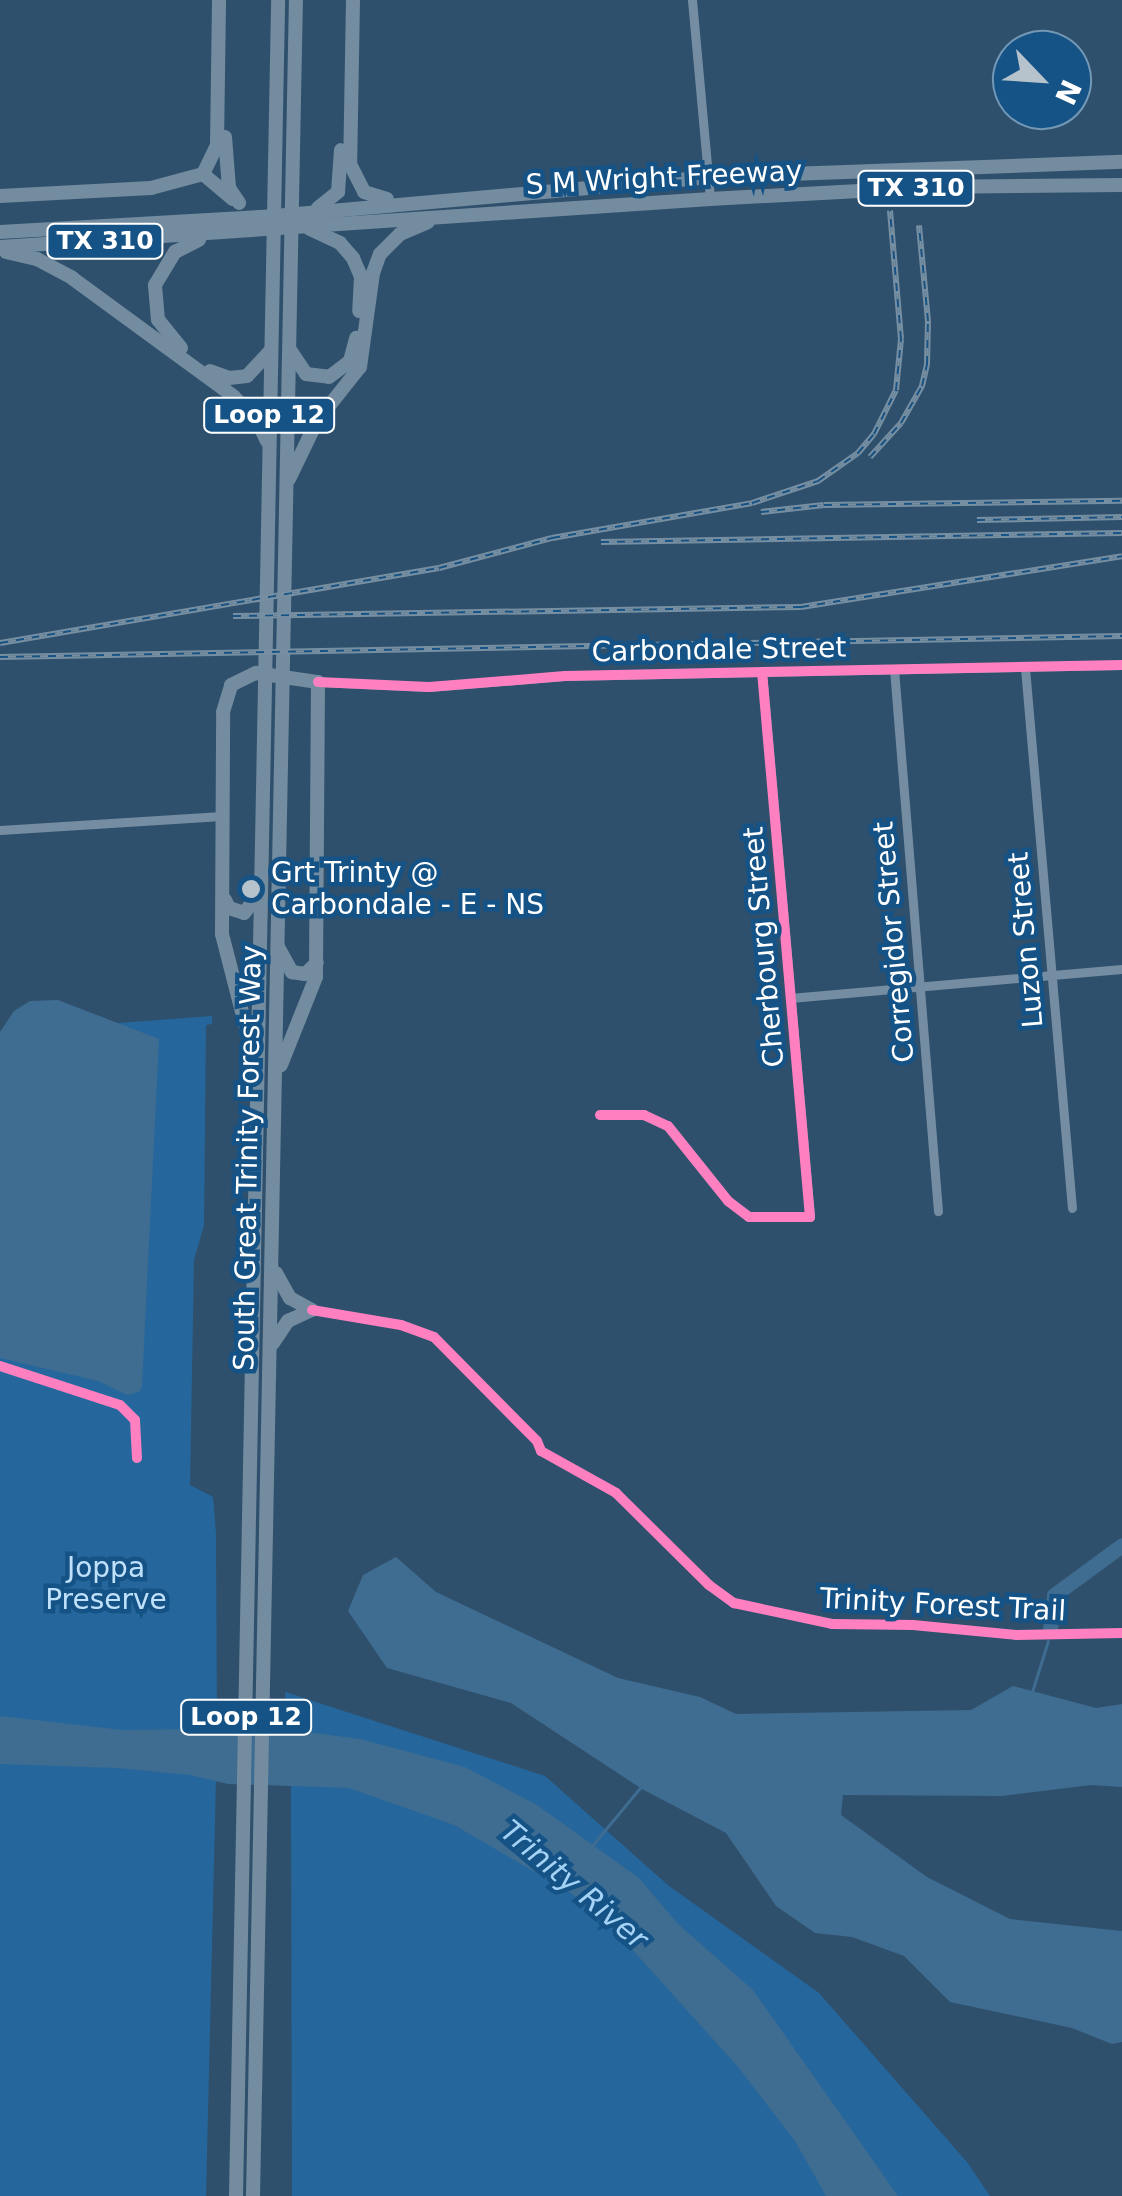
<!DOCTYPE html>
<style>
body{margin:0}
#map{position:relative;width:1122px;height:2196px;overflow:hidden;background:#2f506c;font-family:"DejaVu Sans",sans-serif}
div>[style]{position:absolute}
.green>*{inset:0;background:#25679c}
.water>*{inset:0;background:#3f6c91}
.stream>*{height:2.5px;margin:-1.25px;padding:0 1.25px;transform-origin:1.25px;border-radius:1.25px;background:#3f6c91}
.river>*{height:15px;margin:-7.5px;padding:0 7.5px;transform-origin:7.5px;border-radius:7.5px;background:#3f6c91}
.street>*{height:9px;margin:-4.5px;padding:0 4.5px;transform-origin:4.5px;border-radius:4.5px;background:#758da2}
.primary>*{height:14px;margin:-7px;padding:0 7px;transform-origin:7px;border-radius:7px;background:#748c9f}
.rail>*{height:6px;margin-top:-3px;transform-origin:0;background:repeating-linear-gradient(90deg,#155386 0 8px,#778fa2 0 16px);box-sizing:border-box;border-block:2px solid #778fa2}
.cycleway>*{height:10px;margin:-5px;padding:0 5px;transform-origin:5px;border-radius:5px;background:#ff80c0}
.dots>*{width:28px;height:28px;translate:-50% -50%;box-sizing:border-box;border:5px solid #155386;border-radius:50%}
span{translate:-50% -50%;white-space:nowrap;text-align:center;line-height:1.15;-webkit-text-stroke:9px #155386;paint-order:stroke}
.shield-label span{padding:2px 8px;background:#155386;border:2px solid;border-radius:8px;-webkit-text-stroke-width:0}
.shield-label{font-size:25px;color:#fff;font-weight:700}
.street-label{font-size:28px;color:#fff}
.poi-label{font-size:28px;color:#fff}
.left{translate:0 -50%;text-align:left}
.park-label{font-size:28px;color:#c0e1fb}
.water-label{font-size:30px;color:#a5d3f6;font-style:italic}
.north{position:absolute;left:992px;top:30px;width:100px;height:100px;box-sizing:border-box;background:#155386;border:2px solid #7398b6;border-radius:50%;rotate:115deg;font-size:28px;font-weight:700;line-height:40px;text-align:center;color:#fff}
.north::after{content:'';display:block;margin:auto;width:35px;height:45px;background:#b6c2cc;clip-path:polygon(50% 0,100% 100%,50% 72%,0 100%)}
</style>
<div id="map">
<div class="green">
<div style="clip-path:polygon(212px 1016px,212px 1024px,206px 1025px,204px 1225px,194px 1260px,190px 1485px,213px 1497px,216px 1534px,217px 1736px,206px 2196px,0 2196px,0 1032px)"></div>
<div style="clip-path:polygon(285px 1692px,545px 1776px,669px 1886px,819px 1993px,967px 2162px,990px 2196px,292px 2196px,291px 1784px)"></div>
</div>
<div class="water">
<div style="clip-path:polygon(58px 1000px,159px 1039px,142px 1386px,139px 1392px,127px 1395px,98px 1381px,0 1358px,0 1032px,14px 1011px,30px 1001px)"></div>
<div style="clip-path:polygon(396px 1557px,436px 1592px,618px 1678px,700px 1697px,736px 1714px,971px 1710px,1013px 1686px,1096px 1708px,1122px 1704px,1122px 1787px,1091px 1785px,1002px 1796px,843px 1795px,841px 1815px,927px 1877px,1010px 1919px,1122px 1931px,1122px 2042px,1112px 2044px,1072px 2028px,950px 2002px,904px 1956px,852px 1937px,815px 1933px,776px 1906px,726px 1833px,642px 1789px,511px 1703px,387px 1668px,348px 1611px,363px 1575px)"></div>
<div style="clip-path:polygon(0 1716px,123px 1730px,276px 1728px,360px 1739px,465px 1767px,537px 1805px,639px 1878px,678px 1924px,753px 1990px,898px 2196px,826px 2196px,795px 2141px,738px 2067px,621px 1937px,571px 1893px,454px 1825px,349px 1788px,228px 1784px,190px 1775px,118px 1768px,0 1764px)"></div>
</div>
<div class="stream">
<div style="left:1032px;top:1692px;width:53px;rotate:-72.6deg"></div>
<div style="left:591px;top:1847px;width:77px;rotate:-50.3deg"></div>
</div>
<div class="river">
<div style="left:1050px;top:1629px;width:34px;rotate:-83deg"></div>
<div style="left:1054px;top:1595px;width:84px;rotate:-36.3deg"></div>
</div>
<div class="street">
<div style="left:692px;top:0;width:200px;rotate:84.8deg"></div>
<div style="left:1025px;top:668px;width:542px;rotate:85.03deg"></div>
<div style="left:894px;top:669px;width:544px;rotate:85.36deg"></div>
<div style="left:318px;top:682px;width:111px;rotate:2.6deg"></div>
<div style="left:429px;top:687px;width:136px;rotate:-4.6deg"></div>
<div style="left:565px;top:676px;width:557px;rotate:-1.13deg"></div>
<div style="left:0;top:830px;width:222px;rotate:-3.6deg"></div>
<div style="left:790px;top:998px;width:333px;rotate:-5deg"></div>
<div style="left:600px;top:1115px;width:44px"></div>
<div style="left:644px;top:1115px;width:26px;rotate:25deg"></div>
<div style="left:668px;top:1126px;width:96px;rotate:51.3deg"></div>
<div style="left:728px;top:1201px;width:26px;rotate:37deg"></div>
<div style="left:749px;top:1217px;width:61px"></div>
<div style="left:810px;top:1217px;width:547px;rotate:-95.03deg"></div>
</div>
<div class="primary">
<div style="left:353px;top:0;width:164px;rotate:91deg"></div>
<div style="left:350px;top:164px;width:31px;rotate:63deg"></div>
<div style="left:364px;top:192px;width:24px;rotate:17deg"></div>
<div style="left:225px;top:137px;width:51px;rotate:85.5deg"></div>
<div style="left:229px;top:188px;width:18px;rotate:56deg"></div>
<div style="left:203px;top:174px;width:39px;rotate:40deg"></div>
<div style="left:0;top:196px;width:151px;rotate:-3deg"></div>
<div style="left:151px;top:188px;width:54px;rotate:-15.1deg"></div>
<div style="left:203px;top:174px;width:32px;rotate:-64deg"></div>
<div style="left:217px;top:145px;width:145px;rotate:-89.2deg"></div>
<div style="left:318px;top:208px;width:26px;rotate:-39deg"></div>
<div style="left:338px;top:192px;width:42px;rotate:-85.9deg"></div>
<div style="left:310px;top:229px;width:33px;rotate:25deg"></div>
<div style="left:340px;top:243px;width:20px;rotate:49deg"></div>
<div style="left:353px;top:258px;width:21px;rotate:67deg"></div>
<div style="left:361px;top:277px;width:34px;rotate:93deg"></div>
<div style="left:0;top:232px;width:275px;rotate:-3.3deg"></div>
<div style="left:275px;top:216px;width:435px;rotate:-5.1deg"></div>
<div style="left:708px;top:177px;width:414px;rotate:-2.1deg"></div>
<div style="left:0;top:247px;width:712px;rotate:-3.87deg"></div>
<div style="left:710px;top:199px;width:219px;rotate:-3.1deg"></div>
<div style="left:929px;top:187px;width:193px;rotate:-0.6deg"></div>
<div style="left:6px;top:252px;width:32px;rotate:13deg"></div>
<div style="left:37px;top:259px;width:40px;rotate:28deg"></div>
<div style="left:72px;top:278px;width:200px;rotate:36.2deg"></div>
<div style="left:233px;top:396px;width:34px;rotate:45deg"></div>
<div style="left:257px;top:420px;width:23px;rotate:65deg"></div>
<div style="left:181px;top:348px;width:36px;rotate:-129deg"></div>
<div style="left:158px;top:320px;width:35px;rotate:-95deg"></div>
<div style="left:155px;top:285px;width:39px;rotate:-59deg"></div>
<div style="left:175px;top:252px;width:27px;rotate:-27deg"></div>
<div style="left:290px;top:350px;width:29px;rotate:56deg"></div>
<div style="left:306px;top:374px;width:23px;rotate:7deg"></div>
<div style="left:329px;top:377px;width:26px;rotate:-37deg"></div>
<div style="left:350px;top:361px;width:24px;rotate:-75deg"></div>
<div style="left:210px;top:371px;width:20px;rotate:20deg"></div>
<div style="left:229px;top:378px;width:18px;rotate:-6deg"></div>
<div style="left:247px;top:376px;width:34px;rotate:-47deg"></div>
<div style="left:289px;top:479px;width:64px;rotate:-64.2deg"></div>
<div style="left:317px;top:421px;width:69px;rotate:-51.5deg"></div>
<div style="left:360px;top:367px;width:95px;rotate:-82.1deg"></div>
<div style="left:373px;top:273px;width:20px;rotate:-70deg"></div>
<div style="left:380px;top:254px;width:28px;rotate:-45deg"></div>
<div style="left:400px;top:234px;width:30px;rotate:-23deg"></div>
<div style="left:225px;top:900px;width:9px;rotate:63deg"></div>
<div style="left:229px;top:908px;width:16px;rotate:18deg"></div>
<div style="left:244px;top:913px;width:19px;rotate:-51deg"></div>
<div style="left:278px;top:947px;width:29px;rotate:61deg"></div>
<div style="left:292px;top:972px;width:13px;rotate:9deg"></div>
<div style="left:305px;top:974px;width:16px;rotate:-43deg"></div>
<div style="left:251px;top:1047px;width:117px;rotate:-104.4deg"></div>
<div style="left:222px;top:934px;width:222px;rotate:-89.7deg"></div>
<div style="left:223px;top:712px;width:28px;rotate:-73deg"></div>
<div style="left:231px;top:685px;width:28px;rotate:-26deg"></div>
<div style="left:256px;top:673px;width:63px;rotate:8.3deg"></div>
<div style="left:318px;top:682px;width:295px;rotate:90.4deg"></div>
<div style="left:316px;top:977px;width:95px;rotate:111.7deg"></div>
<div style="left:276px;top:1273px;width:29px;rotate:61deg"></div>
<div style="left:290px;top:1298px;width:25px;rotate:29deg"></div>
<div style="left:273px;top:1343px;width:27px;rotate:-56deg"></div>
<div style="left:288px;top:1321px;width:26px;rotate:-25deg"></div>
<div style="left:236px;top:2196px;width:2196px;rotate:-88.9deg"></div>
<div style="left:253px;top:2196px;width:2196px;rotate:-88.88deg"></div>
</div>
<div class="rail">
<div style="left:870px;top:457px;width:46px;rotate:-47.6deg"></div>
<div style="left:901px;top:423px;width:43px;rotate:-60.4deg"></div>
<div style="left:922px;top:386px;width:23px;rotate:-77deg"></div>
<div style="left:927px;top:364px;width:43px;rotate:-88.7deg"></div>
<div style="left:928px;top:321px;width:96px;rotate:-95.4deg"></div>
<div style="left:761px;top:512px;width:63px;rotate:-6.3deg"></div>
<div style="left:824px;top:505px;width:298px;rotate:-0.8deg"></div>
<div style="left:977px;top:520px;width:145px;rotate:-1.2deg"></div>
<div style="left:601px;top:542px;width:521px;rotate:-0.99deg"></div>
<div style="left:233px;top:616px;width:568px;rotate:-0.91deg"></div>
<div style="left:801px;top:607px;width:325px;rotate:-9deg"></div>
<div style="left:0;top:643px;width:445px;rotate:-9.7deg"></div>
<div style="left:439px;top:568px;width:117px;rotate:-14.9deg"></div>
<div style="left:552px;top:538px;width:203px;rotate:-9.9deg"></div>
<div style="left:752px;top:503px;width:70px;rotate:-18.4deg"></div>
<div style="left:818px;top:481px;width:49px;rotate:-35deg"></div>
<div style="left:858px;top:453px;width:25px;rotate:-50deg"></div>
<div style="left:874px;top:434px;width:49px;rotate:-63.4deg"></div>
<div style="left:896px;top:390px;width:51px;rotate:-84.4deg"></div>
<div style="left:901px;top:339px;width:129px;rotate:-94.9deg"></div>
<div style="left:0;top:657px;width:1122px;rotate:-1.07deg"></div>
</div>
<div class="cycleway">
<div style="left:318px;top:682px;width:111px;rotate:2.6deg"></div>
<div style="left:429px;top:687px;width:136px;rotate:-4.6deg"></div>
<div style="left:565px;top:676px;width:557px;rotate:-1.13deg"></div>
<div style="left:600px;top:1115px;width:44px"></div>
<div style="left:644px;top:1115px;width:26px;rotate:25deg"></div>
<div style="left:668px;top:1126px;width:96px;rotate:51.3deg"></div>
<div style="left:728px;top:1201px;width:26px;rotate:37deg"></div>
<div style="left:749px;top:1217px;width:61px"></div>
<div style="left:810px;top:1217px;width:547px;rotate:-95.03deg"></div>
<div style="left:312px;top:1310px;width:90px;rotate:9.6deg"></div>
<div style="left:401px;top:1325px;width:35px;rotate:20deg"></div>
<div style="left:434px;top:1337px;width:146px;rotate:45.3deg"></div>
<div style="left:537px;top:1441px;width:11px;rotate:68deg"></div>
<div style="left:541px;top:1451px;width:86px;rotate:29.2deg"></div>
<div style="left:616px;top:1493px;width:131px;rotate:44.7deg"></div>
<div style="left:709px;top:1585px;width:31px;rotate:36deg"></div>
<div style="left:734px;top:1603px;width:100px;rotate:12.1deg"></div>
<div style="left:832px;top:1624px;width:81px;rotate:0.7deg"></div>
<div style="left:913px;top:1625px;width:103px;rotate:5.5deg"></div>
<div style="left:1016px;top:1635px;width:106px;rotate:-1.1deg"></div>
<div style="left:0;top:1366px;width:126px;rotate:18deg"></div>
<div style="left:120px;top:1405px;width:21px;rotate:45deg"></div>
<div style="left:135px;top:1420px;width:38px;rotate:87deg"></div>
</div>
<div class="dots">
<div style="left:251px;top:889px;background:#b6c2cc"></div>
</div>
<div class="shield-label">
<span style="left:916px;top:188px">TX 310</span>
<span style="left:105px;top:241px">TX 310</span>
<span style="left:269px;top:415px">Loop 12</span>
<span style="left:246px;top:1717px">Loop 12</span>
</div>
<div class="street-label">
<span style="left:664px;top:178px;rotate:-3deg">S M Wright Freeway</span>
<span style="left:719px;top:650px;rotate:-1deg">Carbondale Street</span>
<span style="left:1026px;top:940px;rotate:-95deg">Luzon Street</span>
<span style="left:894px;top:942px;rotate:-95deg">Corregidor Street</span>
<span style="left:764px;top:947px;rotate:-95deg">Cherbourg Street</span>
<span style="left:248px;top:1158px;rotate:-89deg">South Great Trinity Forest Way</span>
<span style="left:943px;top:1605px;rotate:3deg">Trinity Forest Trail</span>
</div>
<div class="poi-label">
<span class="left" style="left:271px;top:889px">Grt Trinty @<br>Carbondale - E - NS</span>
</div>
<div class="park-label">
<span style="left:106px;top:1584px">Joppa<br>Preserve</span>
</div>
<div class="water-label">
<span style="left:574px;top:1885px;rotate:40deg">Trinity River</span>
</div>
<div class="north">N</div>
</div>
